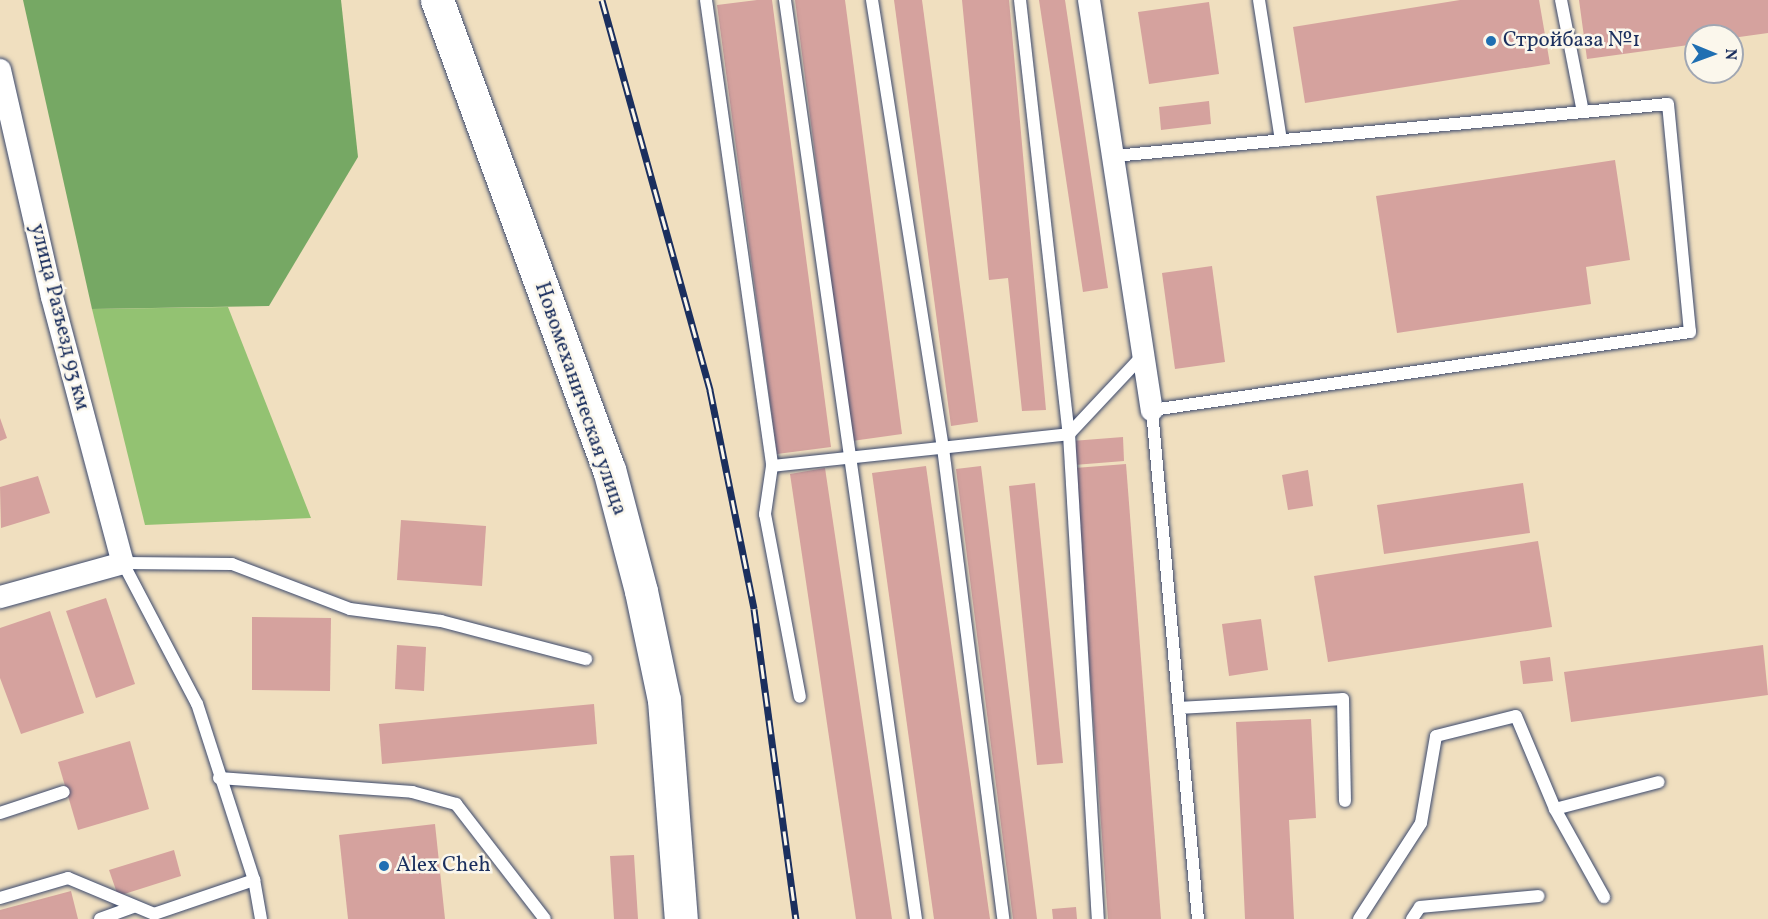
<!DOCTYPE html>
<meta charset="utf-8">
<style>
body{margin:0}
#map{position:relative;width:1768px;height:919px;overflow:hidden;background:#f0dfbf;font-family:Vollkorn,serif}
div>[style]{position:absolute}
.green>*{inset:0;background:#93c272}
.forest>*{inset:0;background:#76a864}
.building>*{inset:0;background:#d5a29e}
.roads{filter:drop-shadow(0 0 2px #3b496d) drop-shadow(0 0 2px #3b496d)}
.lane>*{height:12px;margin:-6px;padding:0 6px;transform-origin:6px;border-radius:6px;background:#fff}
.street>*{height:22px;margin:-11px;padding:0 11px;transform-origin:11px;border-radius:11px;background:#fff}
.secondary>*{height:33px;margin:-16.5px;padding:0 16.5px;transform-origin:16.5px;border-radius:16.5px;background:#fff}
.rail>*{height:7px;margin-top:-3.5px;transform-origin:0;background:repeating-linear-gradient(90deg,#fbf7ec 0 14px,#1b2f5e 0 28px);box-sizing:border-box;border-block:2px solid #1b2f5e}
.dots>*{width:16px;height:16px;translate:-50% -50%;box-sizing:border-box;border:3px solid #fbf7ec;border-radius:50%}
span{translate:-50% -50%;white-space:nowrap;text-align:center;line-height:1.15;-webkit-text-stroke:5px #fbf7ec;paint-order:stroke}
.poi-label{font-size:21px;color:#1b2f5e}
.left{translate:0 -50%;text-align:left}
.street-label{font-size:21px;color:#1b2f5e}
.north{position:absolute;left:1684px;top:24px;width:60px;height:60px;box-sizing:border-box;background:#fbf7ec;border:2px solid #a1a7b3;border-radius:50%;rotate:91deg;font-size:16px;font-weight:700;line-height:24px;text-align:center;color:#1b2f5e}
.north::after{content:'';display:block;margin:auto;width:21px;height:27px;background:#1f6fb2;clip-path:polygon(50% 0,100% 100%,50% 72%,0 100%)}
</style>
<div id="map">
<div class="green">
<div style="clip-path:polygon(228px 307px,311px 518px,145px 525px,92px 309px)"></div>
</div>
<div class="forest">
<div style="clip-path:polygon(23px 0,341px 0,358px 157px,269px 306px,92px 309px)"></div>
</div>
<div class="building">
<div style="clip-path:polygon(757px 0,772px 0,831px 447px,777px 454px,717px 5px)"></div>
<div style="clip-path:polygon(795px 0,845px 0,902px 434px,852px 441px)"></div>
<div style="clip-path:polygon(894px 0,922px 0,978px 422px,951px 426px)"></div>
<div style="clip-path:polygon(962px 0,1009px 0,1046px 410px,1022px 411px,1008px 278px,989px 280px)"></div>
<div style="clip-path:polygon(1039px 0,1065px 0,1108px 288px,1083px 292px)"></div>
<div style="clip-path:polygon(1460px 0,1539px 0,1550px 64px,1305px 103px,1293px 27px)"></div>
<div style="clip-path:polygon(1579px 0,1768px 0,1768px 33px,1732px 38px,1696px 36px,1696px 44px,1587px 59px)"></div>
<div style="clip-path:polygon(1209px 2px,1219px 74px,1149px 84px,1138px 12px)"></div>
<div style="clip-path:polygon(1209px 101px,1211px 124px,1161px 130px,1159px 107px)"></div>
<div style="clip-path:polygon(1615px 160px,1630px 260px,1586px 267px,1591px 304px,1397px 333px,1376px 196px)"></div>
<div style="clip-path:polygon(1212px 266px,1225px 362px,1175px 369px,1162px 273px)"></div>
<div style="clip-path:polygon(0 418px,7px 438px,0 441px)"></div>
<div style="clip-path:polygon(1123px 437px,1124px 461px,1074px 465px,1072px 441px)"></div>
<div style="clip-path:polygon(1126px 464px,1161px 919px,1108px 919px,1075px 468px)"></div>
<div style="clip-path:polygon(926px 466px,990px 919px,934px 919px,872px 473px)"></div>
<div style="clip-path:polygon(981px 466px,1037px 919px,1013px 919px,956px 469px)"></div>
<div style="clip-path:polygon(825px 468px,892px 919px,856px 919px,790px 474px)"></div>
<div style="clip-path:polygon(1308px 470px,1313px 506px,1288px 510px,1282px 475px)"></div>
<div style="clip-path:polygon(38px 476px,50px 513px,1px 528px,0 487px)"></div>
<div style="clip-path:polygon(1035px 483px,1063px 763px,1037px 765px,1009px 486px)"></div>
<div style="clip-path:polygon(1523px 483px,1530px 533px,1384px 554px,1377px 505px)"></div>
<div style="clip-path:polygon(401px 520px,486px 526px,482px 586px,397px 580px)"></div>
<div style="clip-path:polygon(1538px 541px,1552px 627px,1328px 662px,1314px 576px)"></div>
<div style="clip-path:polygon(106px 598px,135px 684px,96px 698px,66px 611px)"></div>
<div style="clip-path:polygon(50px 611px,84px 713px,21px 734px,0 678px,0 628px)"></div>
<div style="clip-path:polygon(252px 617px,331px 618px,330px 691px,252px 690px)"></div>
<div style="clip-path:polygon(1261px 619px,1268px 670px,1229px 676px,1222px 624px)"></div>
<div style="clip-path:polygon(397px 645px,426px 647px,424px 691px,395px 689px)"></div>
<div style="clip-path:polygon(1763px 645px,1768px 695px,1571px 722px,1564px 672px)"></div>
<div style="clip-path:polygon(1550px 657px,1553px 681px,1523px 684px,1520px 661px)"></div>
<div style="clip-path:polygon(594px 704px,597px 744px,382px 764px,379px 724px)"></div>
<div style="clip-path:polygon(1311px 719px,1316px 818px,1289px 820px,1294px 919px,1245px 919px,1236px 722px)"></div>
<div style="clip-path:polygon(130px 741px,149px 809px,78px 830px,58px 762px)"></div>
<div style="clip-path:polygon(435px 824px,445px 919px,348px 919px,339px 835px)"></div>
<div style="clip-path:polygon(174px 850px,181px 876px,118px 896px,109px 870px)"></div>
<div style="clip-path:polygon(634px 855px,638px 919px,614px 919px,610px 856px)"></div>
<div style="clip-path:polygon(71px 891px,78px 919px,0 919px,0 910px)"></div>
<div style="clip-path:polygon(1076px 907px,1077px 919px,1053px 919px,1052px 909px)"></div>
</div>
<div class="roads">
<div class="lane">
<div style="left:706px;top:0;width:471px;rotate:81.9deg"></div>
<div style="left:772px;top:466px;width:299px;rotate:-6.1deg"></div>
<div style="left:1069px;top:434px;width:111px;rotate:-46.8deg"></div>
<div style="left:785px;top:0;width:928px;rotate:81.89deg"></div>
<div style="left:872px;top:0;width:454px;rotate:81deg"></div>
<div style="left:943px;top:448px;width:475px;rotate:82.7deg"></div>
<div style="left:1020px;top:0;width:437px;rotate:83.6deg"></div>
<div style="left:1069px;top:434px;width:486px;rotate:86.6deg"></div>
<div style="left:1259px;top:0;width:142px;rotate:81.1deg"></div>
<div style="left:1561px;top:0;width:114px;rotate:78.9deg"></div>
<div style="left:1114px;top:156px;width:556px;rotate:-5.36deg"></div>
<div style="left:1668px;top:104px;width:229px;rotate:84.5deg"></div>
<div style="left:1690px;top:332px;width:544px;rotate:171.75deg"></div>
<div style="left:1152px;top:410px;width:511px;rotate:84.84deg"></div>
<div style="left:772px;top:466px;width:49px;rotate:98.3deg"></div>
<div style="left:765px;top:514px;width:186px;rotate:79.2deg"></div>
<div style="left:1179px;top:708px;width:164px;rotate:-3.1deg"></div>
<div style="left:1343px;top:699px;width:102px;rotate:88.9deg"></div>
<div style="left:219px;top:778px;width:194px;rotate:4.1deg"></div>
<div style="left:412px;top:792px;width:46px;rotate:15.3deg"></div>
<div style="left:456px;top:804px;width:145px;rotate:52.3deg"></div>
<div style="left:1555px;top:809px;width:107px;rotate:-14.6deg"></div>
<div style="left:0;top:813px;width:67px;rotate:-18.2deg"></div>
<div style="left:0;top:898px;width:71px;rotate:-16.4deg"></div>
<div style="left:68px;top:878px;width:93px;rotate:22.7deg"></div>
<div style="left:154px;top:914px;width:106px;rotate:-18.8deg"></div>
<div style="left:100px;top:919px;width:37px;rotate:-20deg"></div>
<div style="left:261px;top:919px;width:40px;rotate:-100deg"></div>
<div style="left:254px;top:880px;width:185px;rotate:-107.9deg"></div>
<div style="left:197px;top:704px;width:159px;rotate:-117.7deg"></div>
<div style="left:123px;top:563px;width:109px;rotate:0.5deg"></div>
<div style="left:232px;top:564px;width:126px;rotate:20.9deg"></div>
<div style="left:350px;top:609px;width:92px;rotate:7.5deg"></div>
<div style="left:441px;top:621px;width:150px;rotate:14.7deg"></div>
<div style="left:1359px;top:919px;width:114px;rotate:-57.1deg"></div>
<div style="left:1421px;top:823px;width:88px;rotate:-80.2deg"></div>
<div style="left:1436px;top:736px;width:82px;rotate:-14deg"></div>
<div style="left:1516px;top:716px;width:101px;rotate:67.2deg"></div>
<div style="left:1555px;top:809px;width:101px;rotate:60.9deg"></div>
<div style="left:1412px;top:919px;width:14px;rotate:-56deg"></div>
<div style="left:1420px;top:907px;width:119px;rotate:-5.3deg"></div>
</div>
<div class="street">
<div style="left:1089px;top:0;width:415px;rotate:81.3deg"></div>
<div style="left:0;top:70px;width:233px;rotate:77.1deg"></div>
<div style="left:52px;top:297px;width:275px;rotate:75.1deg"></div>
<div style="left:123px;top:563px;width:128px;rotate:164.5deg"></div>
</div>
<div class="secondary">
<div style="left:437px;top:0;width:500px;rotate:69.9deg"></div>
<div style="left:609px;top:469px;width:126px;rotate:75.3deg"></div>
<div style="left:641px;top:591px;width:111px;rotate:78.1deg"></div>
<div style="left:664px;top:700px;width:220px;rotate:85.6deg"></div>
</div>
</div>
<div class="rail">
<div style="left:602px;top:0;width:405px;rotate:74.5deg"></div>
<div style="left:710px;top:390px;width:223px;rotate:78.6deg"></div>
<div style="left:754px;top:609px;width:313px;rotate:82.3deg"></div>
</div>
<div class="dots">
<div style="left:1491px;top:41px;background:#1f6fb2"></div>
<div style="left:384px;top:866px;background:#1f6fb2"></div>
</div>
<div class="poi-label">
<span class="left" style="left:1503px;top:41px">Стройбаза №1</span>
<span class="left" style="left:396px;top:866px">Alex Cheh</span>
</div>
<div class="street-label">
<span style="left:59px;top:317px;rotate:76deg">улица Разъезд 93 км</span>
<span style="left:580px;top:399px;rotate:71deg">Новомеханическая улица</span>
</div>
<div class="north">N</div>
</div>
